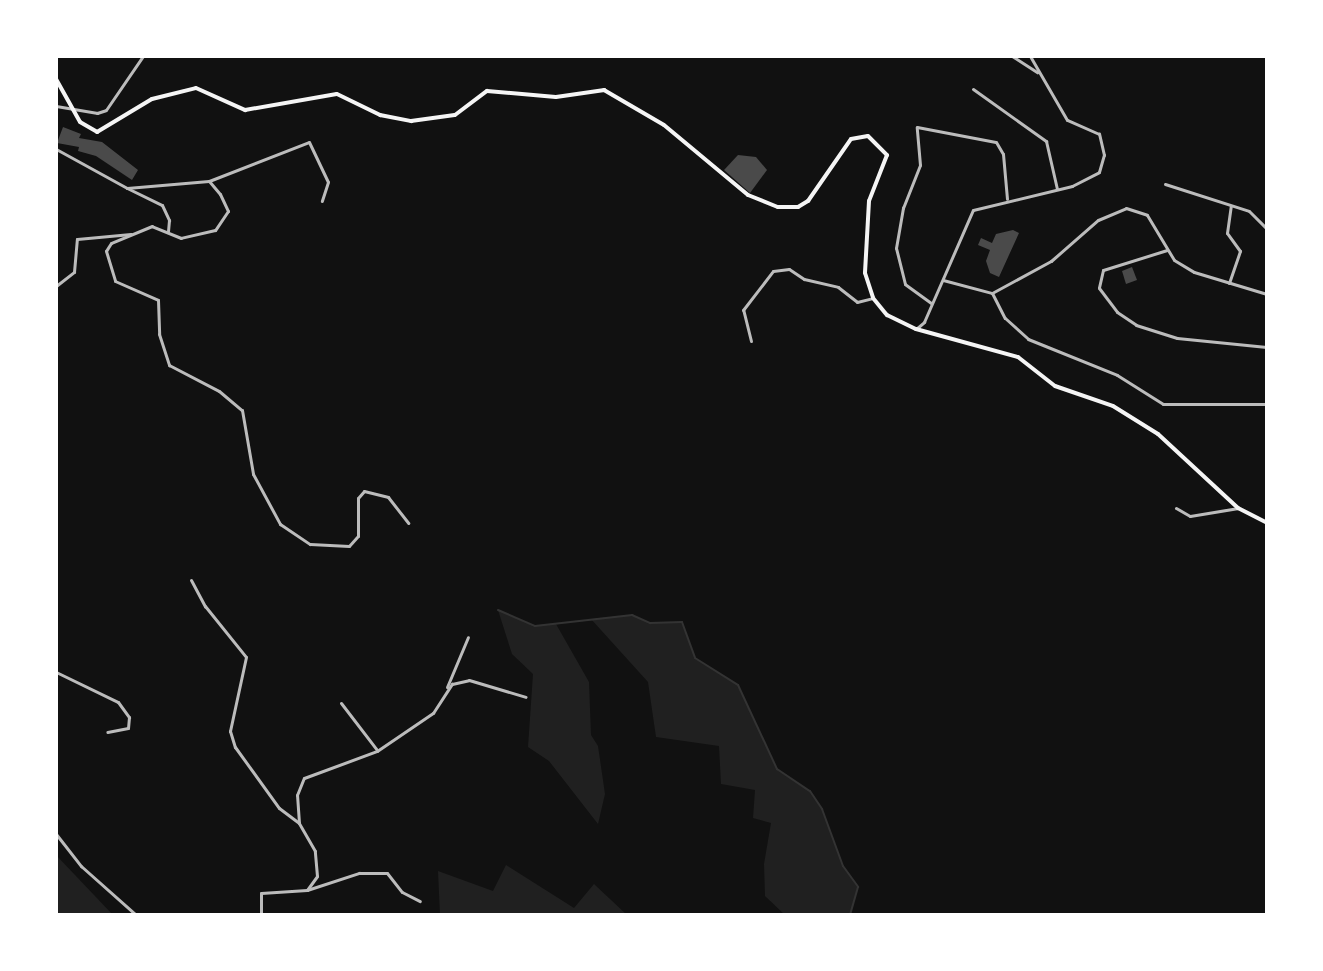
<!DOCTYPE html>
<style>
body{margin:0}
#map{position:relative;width:1323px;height:971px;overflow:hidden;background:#111;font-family:"Nunito Sans",sans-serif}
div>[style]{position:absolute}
.green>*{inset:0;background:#202020}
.stream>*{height:2px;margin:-1px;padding:0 1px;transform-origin:1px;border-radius:1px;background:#333}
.building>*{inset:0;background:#4a4a4a}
.minor>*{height:3px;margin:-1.5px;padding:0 1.5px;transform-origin:1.5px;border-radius:1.5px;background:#bcbcbc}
.tertiary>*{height:3px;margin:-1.5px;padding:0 1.5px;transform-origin:1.5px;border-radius:1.5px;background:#bcbcbc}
.secondary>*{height:4px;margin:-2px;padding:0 2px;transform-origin:2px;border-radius:2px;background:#f5f5f5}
span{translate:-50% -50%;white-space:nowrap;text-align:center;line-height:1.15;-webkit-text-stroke:7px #fff;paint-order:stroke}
.frame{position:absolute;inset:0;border:58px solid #fff;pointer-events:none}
</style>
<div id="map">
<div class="green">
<div style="clip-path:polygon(498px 610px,535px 626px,556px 624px,589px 682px,591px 735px,598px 746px,605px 794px,598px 824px,549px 761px,528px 747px,533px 674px,512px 654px)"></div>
<div style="clip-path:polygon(632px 615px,650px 623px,682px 622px,695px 658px,738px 685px,777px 769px,810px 791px,822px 809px,843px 866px,858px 887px,850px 915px,785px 915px,765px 896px,764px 864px,771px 823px,753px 818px,755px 790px,721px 784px,719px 746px,656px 737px,648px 682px,591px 619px)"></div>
<div style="clip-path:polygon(56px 855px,113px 915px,56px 915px)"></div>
<div style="clip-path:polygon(506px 865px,574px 908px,594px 884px,627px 915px,440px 915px,438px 871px,493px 891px)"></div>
</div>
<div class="stream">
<div style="left:498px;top:610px;width:40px;rotate:23.4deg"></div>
<div style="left:535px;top:626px;width:98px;rotate:-6.5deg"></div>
<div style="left:632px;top:615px;width:20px;rotate:24deg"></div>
<div style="left:650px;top:623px;width:32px;rotate:-2deg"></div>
<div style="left:682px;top:622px;width:38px;rotate:70deg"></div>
<div style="left:695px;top:658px;width:51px;rotate:32.1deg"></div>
<div style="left:738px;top:685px;width:93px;rotate:65.1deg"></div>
<div style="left:777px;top:769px;width:40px;rotate:34deg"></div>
<div style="left:810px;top:791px;width:22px;rotate:56deg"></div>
<div style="left:822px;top:809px;width:61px;rotate:69.8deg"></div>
<div style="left:843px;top:866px;width:26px;rotate:54deg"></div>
<div style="left:858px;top:887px;width:29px;rotate:106deg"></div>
</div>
<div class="building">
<div style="clip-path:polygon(63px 127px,81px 134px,79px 138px,102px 142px,138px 170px,132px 180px,96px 156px,78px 151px,79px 147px,57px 143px)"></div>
<div style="clip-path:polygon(738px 155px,756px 157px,767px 170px,750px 193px,724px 170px)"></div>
<div style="clip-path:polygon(1013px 230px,1019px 233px,999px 277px,990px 273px,986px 261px,990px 250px,978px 245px,981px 238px,992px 243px,996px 234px)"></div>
<div style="clip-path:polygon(1132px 267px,1137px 280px,1126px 284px,1122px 271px)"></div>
</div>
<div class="minor">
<div style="left:1012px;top:56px;width:30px;rotate:33deg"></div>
<div style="left:973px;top:89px;width:90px;rotate:35.5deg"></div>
<div style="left:1046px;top:141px;width:49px;rotate:77.1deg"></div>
<div style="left:56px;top:149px;width:81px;rotate:28.8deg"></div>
<div style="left:127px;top:188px;width:82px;rotate:-4.9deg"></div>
<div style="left:209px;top:181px;width:17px;rotate:50deg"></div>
<div style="left:220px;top:194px;width:19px;rotate:65deg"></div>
<div style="left:228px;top:211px;width:23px;rotate:124deg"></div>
<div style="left:215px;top:230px;width:35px;rotate:167deg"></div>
<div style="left:181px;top:238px;width:31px;rotate:-158deg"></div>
<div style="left:152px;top:226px;width:44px;rotate:157.5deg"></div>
<div style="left:111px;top:243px;width:9px;rotate:122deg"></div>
<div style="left:106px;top:251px;width:31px;rotate:73deg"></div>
<div style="left:115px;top:281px;width:47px;rotate:23.8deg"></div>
<div style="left:158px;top:300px;width:34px;rotate:88deg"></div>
<div style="left:159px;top:334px;width:33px;rotate:72deg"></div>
<div style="left:169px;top:365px;width:56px;rotate:27.5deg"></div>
<div style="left:219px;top:391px;width:30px;rotate:40deg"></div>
<div style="left:242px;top:410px;width:65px;rotate:80.2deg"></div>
<div style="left:253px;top:474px;width:57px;rotate:61.6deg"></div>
<div style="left:280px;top:524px;width:36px;rotate:34deg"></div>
<div style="left:310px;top:544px;width:39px;rotate:3deg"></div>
<div style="left:349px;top:546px;width:13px;rotate:-48deg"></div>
<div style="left:358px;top:536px;width:38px;rotate:-90deg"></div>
<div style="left:358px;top:498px;width:9px;rotate:-49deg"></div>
<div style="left:364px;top:491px;width:25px;rotate:14deg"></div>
<div style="left:388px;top:497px;width:33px;rotate:52deg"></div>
<div style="left:209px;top:181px;width:107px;rotate:-21.3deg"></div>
<div style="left:309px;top:142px;width:44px;rotate:64.6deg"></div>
<div style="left:328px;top:182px;width:20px;rotate:108deg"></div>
<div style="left:1165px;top:184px;width:88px;rotate:17.8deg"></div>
<div style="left:1249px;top:211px;width:25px;rotate:45deg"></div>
<div style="left:127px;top:188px;width:39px;rotate:26deg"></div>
<div style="left:162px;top:205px;width:17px;rotate:65deg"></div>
<div style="left:169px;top:220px;width:11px;rotate:95deg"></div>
<div style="left:1167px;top:250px;width:67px;rotate:162.6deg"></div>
<div style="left:1103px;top:270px;width:18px;rotate:103deg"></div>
<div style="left:1099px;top:288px;width:30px;rotate:53deg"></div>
<div style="left:1117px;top:312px;width:23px;rotate:34deg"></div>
<div style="left:1136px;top:325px;width:43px;rotate:17.6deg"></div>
<div style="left:1177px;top:338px;width:90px;rotate:5.7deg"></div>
<div style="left:943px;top:280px;width:51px;rotate:14.9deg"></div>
<div style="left:992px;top:293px;width:67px;rotate:-28.5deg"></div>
<div style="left:1051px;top:261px;width:62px;rotate:-41.1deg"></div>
<div style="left:1098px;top:220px;width:30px;rotate:-23deg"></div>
<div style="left:1126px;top:208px;width:22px;rotate:18deg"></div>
<div style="left:1147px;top:215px;width:52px;rotate:59deg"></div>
<div style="left:1174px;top:260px;width:23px;rotate:31deg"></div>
<div style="left:1194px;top:272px;width:76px;rotate:16.8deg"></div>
<div style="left:1229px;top:283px;width:34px;rotate:-71deg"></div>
<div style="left:1240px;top:251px;width:22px;rotate:-126deg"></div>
<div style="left:1227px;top:233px;width:27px;rotate:-82deg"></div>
<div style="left:56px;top:286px;width:23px;rotate:-38deg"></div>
<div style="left:74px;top:272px;width:33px;rotate:-85deg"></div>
<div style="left:77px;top:239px;width:54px;rotate:-5.3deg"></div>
<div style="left:992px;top:293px;width:28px;rotate:63deg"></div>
<div style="left:1005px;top:318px;width:31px;rotate:42deg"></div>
<div style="left:1028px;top:339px;width:96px;rotate:22deg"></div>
<div style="left:1117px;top:375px;width:54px;rotate:32.2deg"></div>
<div style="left:1163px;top:404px;width:104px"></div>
<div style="left:931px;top:303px;width:32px;rotate:-144deg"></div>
<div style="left:905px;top:284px;width:37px;rotate:-104deg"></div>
<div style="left:896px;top:248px;width:41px;rotate:-80.1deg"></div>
<div style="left:903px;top:208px;width:46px;rotate:-68.4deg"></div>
<div style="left:920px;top:165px;width:38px;rotate:-95deg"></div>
<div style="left:917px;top:127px;width:80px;rotate:10.8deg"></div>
<div style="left:996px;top:142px;width:14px;rotate:60deg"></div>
<div style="left:1003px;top:154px;width:45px;rotate:84.9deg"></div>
<div style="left:751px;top:341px;width:32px;rotate:-104deg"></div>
<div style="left:743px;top:310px;width:49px;rotate:-52.4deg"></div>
<div style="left:773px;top:271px;width:16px;rotate:-7deg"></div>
<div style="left:789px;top:269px;width:18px;rotate:34deg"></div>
<div style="left:804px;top:279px;width:35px;rotate:13deg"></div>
<div style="left:838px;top:287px;width:24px;rotate:38deg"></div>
<div style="left:857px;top:302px;width:16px;rotate:-14deg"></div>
<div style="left:1176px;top:508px;width:16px;rotate:30deg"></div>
<div style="left:1190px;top:516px;width:49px;rotate:-9.5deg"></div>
<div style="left:191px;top:580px;width:30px;rotate:62deg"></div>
<div style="left:205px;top:606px;width:65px;rotate:51.2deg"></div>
<div style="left:246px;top:657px;width:76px;rotate:102.2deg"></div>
<div style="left:230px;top:731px;width:17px;rotate:73deg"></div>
<div style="left:235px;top:747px;width:75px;rotate:54.2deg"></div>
<div style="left:279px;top:808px;width:25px;rotate:37deg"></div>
<div style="left:56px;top:672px;width:69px;rotate:25.8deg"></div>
<div style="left:118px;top:702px;width:19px;rotate:54deg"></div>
<div style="left:129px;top:717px;width:11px;rotate:95deg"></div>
<div style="left:128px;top:728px;width:21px;rotate:169deg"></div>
<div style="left:447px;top:687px;width:54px;rotate:-67.2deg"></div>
<div style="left:341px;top:703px;width:59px;rotate:52.5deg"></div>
<div style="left:56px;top:834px;width:41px;rotate:52deg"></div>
<div style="left:81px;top:866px;width:74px;rotate:41.7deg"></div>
<div style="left:307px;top:890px;width:55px;rotate:-18.1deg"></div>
<div style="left:359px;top:873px;width:28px"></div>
<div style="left:387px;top:873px;width:24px;rotate:52deg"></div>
<div style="left:402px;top:892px;width:20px;rotate:27deg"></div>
<div style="left:261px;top:915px;width:22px;rotate:-90deg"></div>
<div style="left:261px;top:893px;width:46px;rotate:-3.7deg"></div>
<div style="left:307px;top:890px;width:17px;rotate:-54deg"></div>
<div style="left:317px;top:876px;width:25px;rotate:-95deg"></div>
<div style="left:315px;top:851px;width:32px;rotate:-120deg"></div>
<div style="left:299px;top:823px;width:28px;rotate:-94deg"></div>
<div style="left:297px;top:795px;width:18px;rotate:-68deg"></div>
<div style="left:304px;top:778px;width:78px;rotate:-20.3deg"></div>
<div style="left:377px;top:751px;width:68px;rotate:-34.2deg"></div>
<div style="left:433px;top:713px;width:35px;rotate:-57deg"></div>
<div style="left:452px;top:684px;width:17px;rotate:-13deg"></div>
<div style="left:469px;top:680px;width:59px;rotate:16.6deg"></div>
</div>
<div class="tertiary">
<div style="left:56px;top:106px;width:42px;rotate:9.7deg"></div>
<div style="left:97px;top:113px;width:9px;rotate:-18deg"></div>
<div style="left:106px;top:110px;width:65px;rotate:-55.6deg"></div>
<div style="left:916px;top:329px;width:11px;rotate:-41deg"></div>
<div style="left:924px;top:322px;width:122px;rotate:-66.4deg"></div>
<div style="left:973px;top:210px;width:102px;rotate:-13.6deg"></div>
<div style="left:1072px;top:186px;width:30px;rotate:-27deg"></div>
<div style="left:1099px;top:172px;width:18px;rotate:-74deg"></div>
<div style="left:1104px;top:155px;width:22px;rotate:-103deg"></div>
<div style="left:1099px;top:134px;width:35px;rotate:-156deg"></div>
<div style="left:1067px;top:120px;width:74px;rotate:-120deg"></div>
</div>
<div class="secondary">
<div style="left:56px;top:79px;width:49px;rotate:60.8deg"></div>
<div style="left:80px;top:122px;width:20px;rotate:30deg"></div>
<div style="left:97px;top:132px;width:64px;rotate:-31deg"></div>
<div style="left:152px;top:99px;width:45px;rotate:-14deg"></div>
<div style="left:196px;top:88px;width:54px;rotate:24.2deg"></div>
<div style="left:245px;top:110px;width:93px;rotate:-9.9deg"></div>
<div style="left:337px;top:94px;width:48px;rotate:26deg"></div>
<div style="left:380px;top:115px;width:32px;rotate:11deg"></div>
<div style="left:411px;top:121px;width:44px;rotate:-7.8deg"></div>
<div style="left:455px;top:115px;width:40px;rotate:-37deg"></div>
<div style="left:487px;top:91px;width:69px;rotate:5deg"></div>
<div style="left:556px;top:97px;width:49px;rotate:-8.3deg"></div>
<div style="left:604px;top:90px;width:69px;rotate:30.3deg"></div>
<div style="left:664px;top:125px;width:109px;rotate:39.8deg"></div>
<div style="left:748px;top:195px;width:32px;rotate:22deg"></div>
<div style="left:778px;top:207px;width:20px"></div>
<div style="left:798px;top:207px;width:12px;rotate:-31deg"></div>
<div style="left:808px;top:201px;width:75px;rotate:-55.3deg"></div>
<div style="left:851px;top:139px;width:17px;rotate:-10deg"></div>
<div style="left:868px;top:136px;width:27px;rotate:45deg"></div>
<div style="left:887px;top:155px;width:49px;rotate:111.4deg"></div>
<div style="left:869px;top:201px;width:72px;rotate:93.2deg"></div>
<div style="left:865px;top:273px;width:26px;rotate:72deg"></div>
<div style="left:873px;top:298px;width:22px;rotate:51deg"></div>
<div style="left:887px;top:315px;width:32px;rotate:26deg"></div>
<div style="left:916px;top:329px;width:106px;rotate:15.4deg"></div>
<div style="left:1018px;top:357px;width:47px;rotate:38.1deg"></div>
<div style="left:1055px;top:386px;width:61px;rotate:19deg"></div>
<div style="left:1113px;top:406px;width:53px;rotate:31.9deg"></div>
<div style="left:1158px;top:434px;width:109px;rotate:42.8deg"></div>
<div style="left:1238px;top:508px;width:33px;rotate:27deg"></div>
</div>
<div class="frame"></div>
</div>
